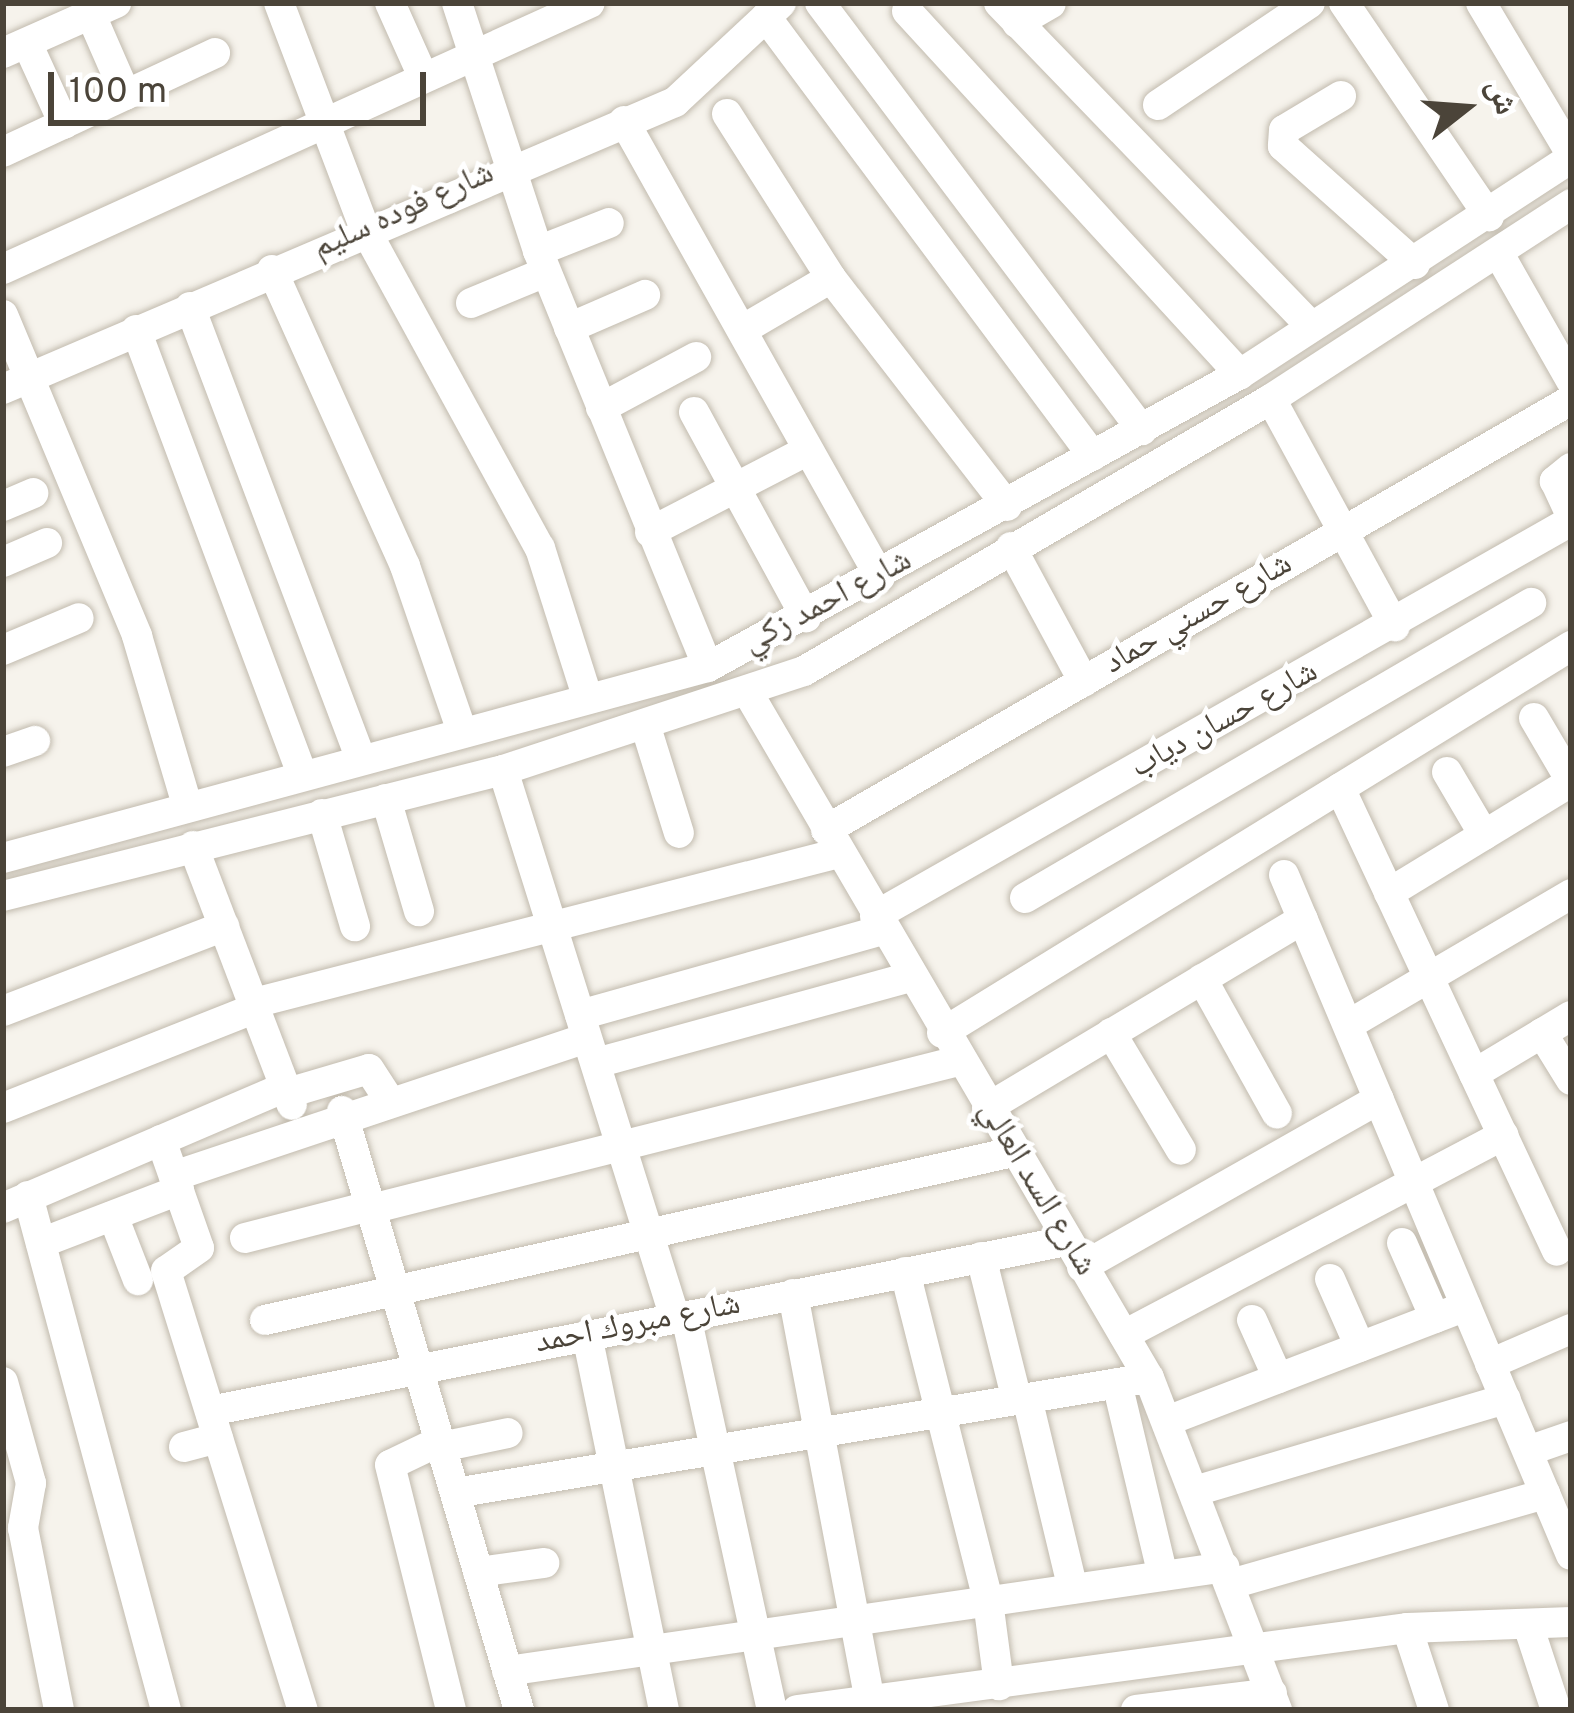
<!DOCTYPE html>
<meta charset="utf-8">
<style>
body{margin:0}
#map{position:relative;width:1574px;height:1713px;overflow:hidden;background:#f6f3ec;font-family:Overpass,"Noto Naskh Arabic",sans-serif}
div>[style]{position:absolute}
.roads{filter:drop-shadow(0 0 3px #c2bbae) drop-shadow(0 0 3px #c2bbae)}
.minor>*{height:30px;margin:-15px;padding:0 15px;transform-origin:15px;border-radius:15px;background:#fff}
span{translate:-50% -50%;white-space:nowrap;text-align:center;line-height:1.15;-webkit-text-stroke:9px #fff;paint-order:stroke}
.street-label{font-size:33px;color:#4b4439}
.frame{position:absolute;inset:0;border:6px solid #4b4439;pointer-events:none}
.north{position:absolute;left:1406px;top:48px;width:120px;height:120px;-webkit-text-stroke:9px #fff;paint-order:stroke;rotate:73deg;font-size:33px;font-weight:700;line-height:48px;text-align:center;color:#4b4439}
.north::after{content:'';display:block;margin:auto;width:42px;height:54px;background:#4b4439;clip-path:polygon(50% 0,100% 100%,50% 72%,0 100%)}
.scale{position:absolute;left:48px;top:72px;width:378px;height:54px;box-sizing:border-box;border:6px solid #4b4439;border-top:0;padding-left:15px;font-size:36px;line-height:42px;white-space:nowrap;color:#4b4439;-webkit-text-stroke:9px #fff;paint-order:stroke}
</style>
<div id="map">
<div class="roads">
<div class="minor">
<div style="left:279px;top:3px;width:242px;rotate:69.2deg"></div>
<div style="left:365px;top:229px;width:364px;rotate:61.3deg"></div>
<div style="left:540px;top:548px;width:155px;rotate:72.4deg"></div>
<div style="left:390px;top:3px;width:76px;rotate:65.8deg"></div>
<div style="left:457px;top:3px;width:261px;rotate:71.9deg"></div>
<div style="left:538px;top:251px;width:449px;rotate:67.8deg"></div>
<div style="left:820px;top:3px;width:535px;rotate:52.98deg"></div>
<div style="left:999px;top:3px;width:449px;rotate:46deg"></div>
<div style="left:1344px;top:3px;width:258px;rotate:55.8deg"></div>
<div style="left:1481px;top:3px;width:176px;rotate:59.2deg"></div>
<div style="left:907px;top:11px;width:493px;rotate:47.5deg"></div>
<div style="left:91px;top:15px;width:87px;rotate:66.4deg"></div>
<div style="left:766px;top:17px;width:547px;rotate:53.32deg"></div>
<div style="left:1017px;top:23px;width:39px;rotate:-30deg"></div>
<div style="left:27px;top:43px;width:89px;rotate:65.4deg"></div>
<div style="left:3px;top:53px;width:124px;rotate:-23.9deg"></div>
<div style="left:1341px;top:96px;width:66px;rotate:149.2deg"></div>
<div style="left:1284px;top:130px;width:16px;rotate:94deg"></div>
<div style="left:1283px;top:146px;width:177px;rotate:41.8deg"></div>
<div style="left:1158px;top:105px;width:183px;rotate:-33.9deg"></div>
<div style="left:727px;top:114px;width:194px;rotate:57.6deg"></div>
<div style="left:831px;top:278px;width:288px;rotate:52.3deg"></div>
<div style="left:624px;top:121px;width:523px;rotate:60.69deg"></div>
<div style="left:3px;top:152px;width:234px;rotate:-25deg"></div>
<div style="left:538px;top:251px;width:76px;rotate:-21.5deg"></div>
<div style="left:1499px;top:254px;width:146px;rotate:60.4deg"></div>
<div style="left:3px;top:269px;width:644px;rotate:-24.38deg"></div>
<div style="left:272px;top:270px;width:325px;rotate:65.8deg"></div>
<div style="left:405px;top:566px;width:172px;rotate:71deg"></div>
<div style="left:471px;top:303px;width:81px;rotate:-22.5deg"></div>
<div style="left:190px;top:307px;width:478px;rotate:69.3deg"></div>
<div style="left:3px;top:315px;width:348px;rotate:67.3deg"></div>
<div style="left:137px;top:636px;width:176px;rotate:73.5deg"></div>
<div style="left:569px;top:328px;width:83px;rotate:-23.5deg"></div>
<div style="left:136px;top:330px;width:471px;rotate:69.5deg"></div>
<div style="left:742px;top:330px;width:103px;rotate:-30.3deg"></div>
<div style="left:3px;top:389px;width:731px;rotate:-23.13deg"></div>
<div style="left:675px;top:102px;width:145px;rotate:-43deg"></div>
<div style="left:1271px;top:399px;width:259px;rotate:61.4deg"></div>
<div style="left:601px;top:408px;width:108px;rotate:-28.2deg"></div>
<div style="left:694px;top:412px;width:234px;rotate:61.4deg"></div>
<div style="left:1571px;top:468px;width:21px;rotate:141deg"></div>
<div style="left:1555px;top:481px;width:38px;rotate:65deg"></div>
<div style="left:3px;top:506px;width:33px;rotate:-23deg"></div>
<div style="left:650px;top:532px;width:178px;rotate:-27.4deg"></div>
<div style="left:1011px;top:547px;width:153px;rotate:61.6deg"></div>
<div style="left:3px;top:562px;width:48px;rotate:-23.4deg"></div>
<div style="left:3px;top:650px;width:82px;rotate:-22.8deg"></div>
<div style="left:747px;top:691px;width:796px;rotate:59.67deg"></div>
<div style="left:1149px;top:1378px;width:356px;rotate:68.9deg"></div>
<div style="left:1534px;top:718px;width:73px;rotate:59.6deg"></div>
<div style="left:645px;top:724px;width:114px;rotate:72.7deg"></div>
<div style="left:3px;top:752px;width:34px;rotate:-19deg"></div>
<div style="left:503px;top:770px;width:574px;rotate:72.57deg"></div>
<div style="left:1447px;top:772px;width:73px;rotate:59.6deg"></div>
<div style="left:1340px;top:788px;width:511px;rotate:64.89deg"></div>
<div style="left:386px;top:799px;width:117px;rotate:73.6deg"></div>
<div style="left:322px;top:814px;width:117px;rotate:73.6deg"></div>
<div style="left:826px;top:830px;width:860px;rotate:-29.99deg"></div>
<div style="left:193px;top:846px;width:277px;rotate:69.1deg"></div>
<div style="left:3px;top:858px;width:730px;rotate:-15.16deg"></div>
<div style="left:708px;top:667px;width:607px;rotate:-28.84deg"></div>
<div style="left:1240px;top:374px;width:395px;rotate:-33.1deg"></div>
<div style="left:1284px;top:875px;width:738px;rotate:67.12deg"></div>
<div style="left:1389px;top:893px;width:213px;rotate:-31.4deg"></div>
<div style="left:3px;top:896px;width:516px;rotate:-14.14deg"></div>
<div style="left:503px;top:770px;width:317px;rotate:-18.2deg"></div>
<div style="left:804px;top:671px;width:540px;rotate:-30.22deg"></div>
<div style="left:1271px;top:399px;width:358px;rotate:-33deg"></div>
<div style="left:1025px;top:898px;width:586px;rotate:-30.24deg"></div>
<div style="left:875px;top:916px;width:800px;rotate:-29.58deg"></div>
<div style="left:1202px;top:979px;width:154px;rotate:60.9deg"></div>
<div style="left:254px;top:1003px;width:604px;rotate:-14.38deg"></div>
<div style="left:3px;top:1011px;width:237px;rotate:-21deg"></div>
<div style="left:580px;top:1015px;width:315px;rotate:-15.7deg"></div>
<div style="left:1348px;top:1025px;width:259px;rotate:-30.4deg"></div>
<div style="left:942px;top:1033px;width:739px;rotate:-31.6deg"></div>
<div style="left:1111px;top:1033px;width:136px;rotate:59.1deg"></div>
<div style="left:1542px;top:1033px;width:55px;rotate:58.3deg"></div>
<div style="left:596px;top:1063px;width:326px;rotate:-15.3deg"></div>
<div style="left:1474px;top:1074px;width:113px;rotate:-30.9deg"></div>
<div style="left:288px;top:1093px;width:84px;rotate:-16.5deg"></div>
<div style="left:369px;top:1069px;width:35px;rotate:57deg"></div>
<div style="left:3px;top:1108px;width:271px;rotate:-21.6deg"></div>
<div style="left:987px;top:1108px;width:368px;rotate:-30.9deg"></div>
<div style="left:342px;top:1111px;width:625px;rotate:73.54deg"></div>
<div style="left:161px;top:1140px;width:114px;rotate:70.6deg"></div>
<div style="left:199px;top:1248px;width:40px;rotate:145.1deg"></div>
<div style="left:166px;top:1271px;width:460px;rotate:72.7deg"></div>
<div style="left:174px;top:1176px;width:435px;rotate:-18.5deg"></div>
<div style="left:28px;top:1196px;width:532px;rotate:74.97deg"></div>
<div style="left:3px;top:1208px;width:307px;rotate:-23.2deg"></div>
<div style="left:371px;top:1209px;width:605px;rotate:-14.15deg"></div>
<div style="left:113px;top:1216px;width:69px;rotate:68.7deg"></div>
<div style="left:245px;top:1238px;width:129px;rotate:-14.4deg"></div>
<div style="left:41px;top:1243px;width:148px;rotate:-21deg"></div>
<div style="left:1402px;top:1243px;width:82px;rotate:66.3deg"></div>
<div style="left:981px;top:1257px;width:147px;rotate:75.9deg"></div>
<div style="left:1082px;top:1267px;width:341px;rotate:-29.5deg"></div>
<div style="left:905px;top:1272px;width:339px;rotate:75.8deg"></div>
<div style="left:988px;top:1601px;width:85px;rotate:82.5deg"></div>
<div style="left:1330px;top:1279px;width:74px;rotate:66.2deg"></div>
<div style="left:793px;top:1294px;width:414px;rotate:79.3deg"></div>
<div style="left:686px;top:1316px;width:403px;rotate:77.7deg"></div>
<div style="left:265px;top:1320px;width:767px;rotate:-12.66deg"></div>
<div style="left:1252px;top:1320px;width:64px;rotate:65.9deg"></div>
<div style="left:587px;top:1335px;width:383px;rotate:78.4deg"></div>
<div style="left:1124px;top:1335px;width:429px;rotate:-27.8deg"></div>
<div style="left:1490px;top:1364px;width:88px;rotate:-23.4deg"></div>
<div style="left:3px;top:1382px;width:105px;rotate:74.5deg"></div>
<div style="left:31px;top:1483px;width:46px;rotate:100.1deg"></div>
<div style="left:23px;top:1528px;width:186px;rotate:78.8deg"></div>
<div style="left:1117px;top:1383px;width:198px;rotate:76.6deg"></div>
<div style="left:1027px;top:1398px;width:196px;rotate:76.5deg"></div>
<div style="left:210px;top:1411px;width:873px;rotate:-11.23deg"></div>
<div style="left:1167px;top:1421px;width:320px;rotate:-21deg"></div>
<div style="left:440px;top:1441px;width:55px;rotate:154.4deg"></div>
<div style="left:390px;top:1465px;width:252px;rotate:76deg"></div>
<div style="left:184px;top:1447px;width:35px;rotate:-15deg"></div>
<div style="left:441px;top:1447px;width:68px;rotate:-11.8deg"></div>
<div style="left:1528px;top:1451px;width:46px;rotate:-19.2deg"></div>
<div style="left:1195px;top:1491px;width:324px;rotate:-16.5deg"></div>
<div style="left:455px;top:1493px;width:703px;rotate:-9.41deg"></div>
<div style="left:478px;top:1572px;width:67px;rotate:-7.8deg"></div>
<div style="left:1231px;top:1584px;width:327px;rotate:-16deg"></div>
<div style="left:1528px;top:1625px;width:89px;rotate:71.8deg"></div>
<div style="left:1407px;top:1628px;width:86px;rotate:71.8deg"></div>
<div style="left:507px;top:1671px;width:725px;rotate:-8.24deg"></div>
<div style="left:797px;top:1710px;width:615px;rotate:-7.66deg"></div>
<div style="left:1407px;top:1628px;width:164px;rotate:-2.1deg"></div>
<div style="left:1136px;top:1710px;width:137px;rotate:-7.1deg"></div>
</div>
</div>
<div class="street-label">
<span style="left:404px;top:212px;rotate:-24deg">شارع فوده سليم</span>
<span style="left:828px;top:603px;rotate:-28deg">شارع احمد زكي</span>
<span style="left:1199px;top:615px;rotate:-30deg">شارع حسني حماد</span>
<span style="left:1225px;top:721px;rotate:-29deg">شارع حسان دياب</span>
<span style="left:1036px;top:1189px;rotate:59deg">شارع السد العالي</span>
<span style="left:638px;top:1325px;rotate:-11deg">شارع مبروك احمد</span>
</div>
<div class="frame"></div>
<div class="north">ش</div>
<div class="scale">100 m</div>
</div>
